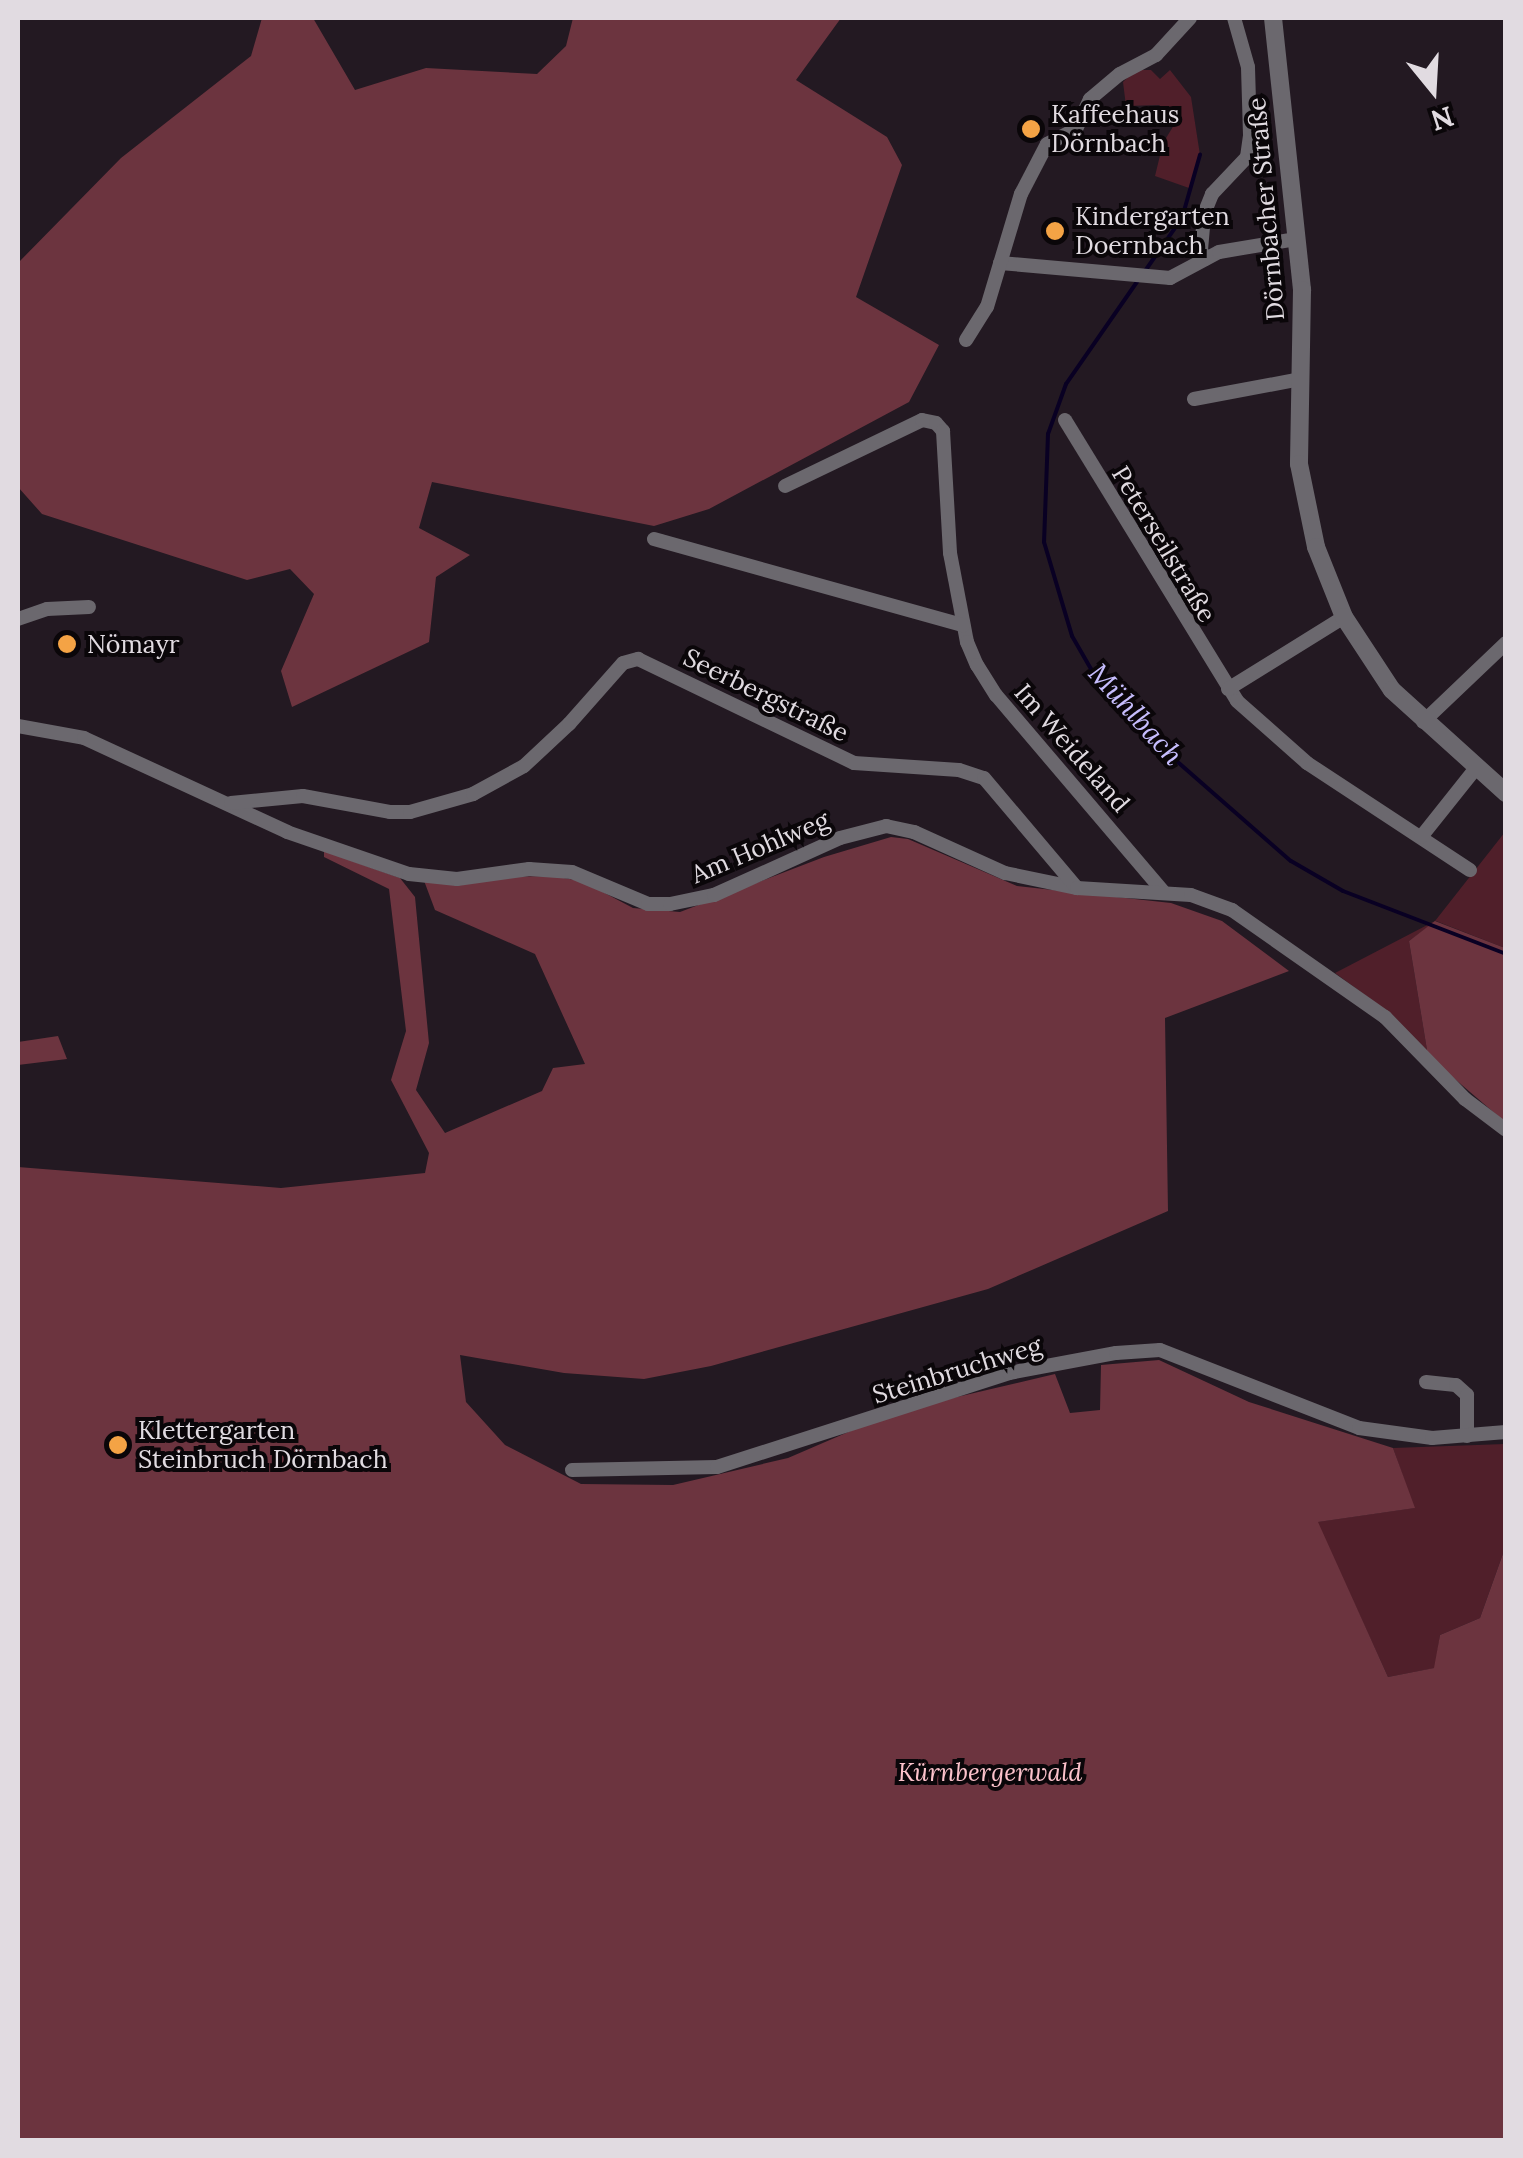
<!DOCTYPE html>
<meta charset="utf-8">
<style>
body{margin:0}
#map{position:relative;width:1523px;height:2158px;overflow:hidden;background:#231922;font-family:Lora,serif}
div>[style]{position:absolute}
.green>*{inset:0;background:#501f2a}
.forest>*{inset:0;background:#6c343f}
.stream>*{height:4px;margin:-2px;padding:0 2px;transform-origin:2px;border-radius:2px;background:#090023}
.minor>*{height:14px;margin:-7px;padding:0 7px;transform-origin:7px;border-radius:7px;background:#6b686e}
.tertiary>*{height:18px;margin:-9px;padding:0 9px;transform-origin:9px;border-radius:9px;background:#6b686e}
.dots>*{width:28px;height:28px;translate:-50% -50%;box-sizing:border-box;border:5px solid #0a0609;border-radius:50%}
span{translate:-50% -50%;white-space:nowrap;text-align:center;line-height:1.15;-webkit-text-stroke:8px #0a0609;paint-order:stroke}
.poi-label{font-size:25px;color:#e1dbe1}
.left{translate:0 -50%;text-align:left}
.street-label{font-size:25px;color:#e1dbe1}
.park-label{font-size:25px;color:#fcc2cb;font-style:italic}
.water-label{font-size:28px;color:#c6bdfd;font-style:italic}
.frame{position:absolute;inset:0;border:20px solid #e1dbe1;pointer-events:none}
.north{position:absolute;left:1383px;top:40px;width:100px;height:100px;-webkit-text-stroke:8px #0a0609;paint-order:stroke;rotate:162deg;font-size:28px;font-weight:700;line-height:40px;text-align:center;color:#e1dbe1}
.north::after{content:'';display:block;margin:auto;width:35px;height:45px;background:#e1dbe1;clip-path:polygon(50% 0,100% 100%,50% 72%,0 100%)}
</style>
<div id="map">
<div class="green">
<div style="clip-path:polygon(1135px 70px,1151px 70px,1160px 79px,1170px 70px,1191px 97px,1200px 155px,1189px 188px,1155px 176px,1163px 143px,1174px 125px,1171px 115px,1159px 105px,1126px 106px,1123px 82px)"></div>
<div style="clip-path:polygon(1505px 832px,1505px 948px,1436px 921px,1409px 941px,1428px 1056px,1369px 998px,1335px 973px,1435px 921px)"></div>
<div style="clip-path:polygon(1505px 1444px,1505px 1548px,1480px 1618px,1440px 1635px,1435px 1668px,1388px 1677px,1317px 1522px,1414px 1508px,1393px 1448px)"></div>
</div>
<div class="forest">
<div style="clip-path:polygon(262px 18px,313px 18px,355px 90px,426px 68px,537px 74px,566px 46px,573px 18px,841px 18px,796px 80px,887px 137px,902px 165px,856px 297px,939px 345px,909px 402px,709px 509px,654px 526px,432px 482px,419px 528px,470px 555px,436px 577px,429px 642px,292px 707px,281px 671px,314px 594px,290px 569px,247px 580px,42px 514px,18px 487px,18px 263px,121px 158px,251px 56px)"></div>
<div style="clip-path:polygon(891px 837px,908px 839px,1017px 886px,1171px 903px,1222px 921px,1289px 971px,1165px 1018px,1168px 1211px,988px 1289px,711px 1366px,644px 1379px,564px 1373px,460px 1355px,466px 1402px,505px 1445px,581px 1484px,673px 1485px,788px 1458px,897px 1411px,1055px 1374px,1070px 1413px,1100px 1410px,1101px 1365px,1159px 1360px,1249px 1402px,1393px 1448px,1415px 1508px,1318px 1522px,1388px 1677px,1434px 1668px,1440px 1635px,1480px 1618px,1505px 1548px,1505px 2140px,18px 2140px,18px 1167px,281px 1188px,425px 1173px,429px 1153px,391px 1080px,406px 1031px,389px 889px,324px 857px,324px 851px,400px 878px,415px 897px,429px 1043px,416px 1090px,445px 1133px,542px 1091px,553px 1068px,585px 1064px,535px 954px,435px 910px,423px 878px,551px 876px,582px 881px,633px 908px,680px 912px,824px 857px)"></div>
<div style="clip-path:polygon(1435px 921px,1505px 948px,1505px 1122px,1428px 1056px,1409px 941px)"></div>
<div style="clip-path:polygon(58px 1036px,67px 1059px,18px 1065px,18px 1042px)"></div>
</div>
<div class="stream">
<div style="left:1145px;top:271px;width:65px;rotate:-55.1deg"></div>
<div style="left:1182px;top:218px;width:66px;rotate:-74.1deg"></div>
<div style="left:1139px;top:279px;width:128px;rotate:124.8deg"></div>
<div style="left:1066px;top:384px;width:53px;rotate:109.8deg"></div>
<div style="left:1048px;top:434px;width:108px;rotate:92.1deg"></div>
<div style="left:1044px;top:542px;width:98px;rotate:73.4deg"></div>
<div style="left:1072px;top:636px;width:38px;rotate:60deg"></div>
<div style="left:1091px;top:669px;width:98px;rotate:48.7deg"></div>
<div style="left:1156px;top:743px;width:179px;rotate:41.2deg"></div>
<div style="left:1291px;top:861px;width:60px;rotate:30deg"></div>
<div style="left:1343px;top:891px;width:175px;rotate:21.1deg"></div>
</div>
<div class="minor">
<div style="left:1205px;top:259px;width:10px;rotate:-114deg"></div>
<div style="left:1201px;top:250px;width:36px;rotate:-85deg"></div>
<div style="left:1204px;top:214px;width:22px;rotate:-68deg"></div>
<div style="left:1212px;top:194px;width:51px;rotate:-46.6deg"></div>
<div style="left:1247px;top:157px;width:22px;rotate:-82deg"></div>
<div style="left:1250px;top:135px;width:68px;rotate:-91.7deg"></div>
<div style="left:1248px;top:67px;width:51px;rotate:-105.9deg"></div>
<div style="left:1000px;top:263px;width:171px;rotate:5deg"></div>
<div style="left:1170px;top:278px;width:55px;rotate:-28deg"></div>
<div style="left:1219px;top:252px;width:78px;rotate:-9.6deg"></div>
<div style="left:966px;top:340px;width:39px;rotate:-58deg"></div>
<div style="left:987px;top:307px;width:118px;rotate:-73.3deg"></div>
<div style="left:1021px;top:194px;width:56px;rotate:-62.5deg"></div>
<div style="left:1047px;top:144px;width:33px;rotate:-27deg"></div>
<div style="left:1076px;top:129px;width:33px;rotate:-65deg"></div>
<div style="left:1090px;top:99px;width:39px;rotate:-40deg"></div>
<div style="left:1120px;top:74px;width:41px;rotate:-27.8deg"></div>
<div style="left:1156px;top:55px;width:50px;rotate:-47.4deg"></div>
<div style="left:1194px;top:399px;width:109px;rotate:-10.6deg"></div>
<div style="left:1065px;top:420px;width:329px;rotate:58.5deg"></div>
<div style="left:1237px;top:701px;width:94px;rotate:41.5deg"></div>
<div style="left:1307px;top:763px;width:195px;rotate:33.3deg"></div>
<div style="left:785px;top:486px;width:152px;rotate:-25.7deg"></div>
<div style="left:922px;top:420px;width:14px;rotate:12deg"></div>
<div style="left:936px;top:423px;width:11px;rotate:49deg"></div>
<div style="left:943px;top:431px;width:122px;rotate:86.7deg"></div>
<div style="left:950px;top:553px;width:91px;rotate:79.2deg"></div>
<div style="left:967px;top:642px;width:25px;rotate:67deg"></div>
<div style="left:977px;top:665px;width:36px;rotate:58deg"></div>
<div style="left:996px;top:695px;width:257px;rotate:49.6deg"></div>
<div style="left:654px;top:539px;width:321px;rotate:15.6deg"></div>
<div style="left:18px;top:619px;width:31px;rotate:-19deg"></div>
<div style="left:47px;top:609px;width:42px;rotate:-2.7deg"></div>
<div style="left:1228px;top:689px;width:137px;rotate:-31.8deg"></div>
<div style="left:1423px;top:722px;width:115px;rotate:-43.6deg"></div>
<div style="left:18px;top:726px;width:67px;rotate:10.3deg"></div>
<div style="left:84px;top:738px;width:224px;rotate:24.8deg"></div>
<div style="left:287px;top:832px;width:129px;rotate:19deg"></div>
<div style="left:409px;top:874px;width:48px;rotate:5.9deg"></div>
<div style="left:457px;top:879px;width:73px;rotate:-7.9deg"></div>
<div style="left:529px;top:869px;width:43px;rotate:4deg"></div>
<div style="left:572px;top:872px;width:82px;rotate:22.8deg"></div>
<div style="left:648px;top:904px;width:22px"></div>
<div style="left:670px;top:904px;width:45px;rotate:-11.6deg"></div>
<div style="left:714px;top:895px;width:138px;rotate:-24.3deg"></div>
<div style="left:840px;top:838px;width:48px;rotate:-14.6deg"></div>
<div style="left:886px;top:826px;width:29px;rotate:12deg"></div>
<div style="left:914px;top:832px;width:100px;rotate:24.3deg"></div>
<div style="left:1005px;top:873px;width:74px;rotate:11.8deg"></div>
<div style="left:231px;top:803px;width:72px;rotate:-5.6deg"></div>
<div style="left:303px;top:796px;width:88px;rotate:10.4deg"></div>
<div style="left:390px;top:812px;width:20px"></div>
<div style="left:410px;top:812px;width:66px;rotate:-15.9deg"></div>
<div style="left:473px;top:794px;width:58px;rotate:-28.8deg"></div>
<div style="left:524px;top:766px;width:62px;rotate:-43deg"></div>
<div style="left:569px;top:724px;width:81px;rotate:-48.5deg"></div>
<div style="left:623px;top:663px;width:16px;rotate:-15deg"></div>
<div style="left:638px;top:659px;width:240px;rotate:25.7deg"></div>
<div style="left:854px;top:763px;width:105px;rotate:3.8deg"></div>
<div style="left:959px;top:770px;width:26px;rotate:18deg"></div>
<div style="left:984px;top:778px;width:144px;rotate:49.8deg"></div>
<div style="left:1077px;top:888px;width:114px;rotate:3.5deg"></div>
<div style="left:1191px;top:895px;width:44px;rotate:20.1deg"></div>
<div style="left:1232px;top:910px;width:187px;rotate:35deg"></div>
<div style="left:1385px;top:1017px;width:115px;rotate:45.7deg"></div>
<div style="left:1465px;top:1099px;width:51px;rotate:37.1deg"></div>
<div style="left:1421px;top:837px;width:88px;rotate:-51.4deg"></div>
<div style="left:1426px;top:1382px;width:30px;rotate:6deg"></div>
<div style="left:1456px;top:1385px;width:15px;rotate:42deg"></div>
<div style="left:1467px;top:1395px;width:41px;rotate:90deg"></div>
<div style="left:572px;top:1470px;width:145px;rotate:-1.2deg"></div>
<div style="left:717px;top:1467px;width:307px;rotate:-17.8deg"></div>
<div style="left:1009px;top:1373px;width:109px;rotate:-10.6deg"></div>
<div style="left:1116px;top:1353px;width:44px;rotate:-3.9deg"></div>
<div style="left:1160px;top:1350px;width:214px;rotate:21.4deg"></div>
<div style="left:1359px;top:1428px;width:74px;rotate:7.8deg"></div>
<div style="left:1432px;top:1438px;width:74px;rotate:-4.6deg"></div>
</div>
<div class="tertiary">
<div style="left:1273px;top:18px;width:274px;rotate:83.9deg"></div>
<div style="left:1302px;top:290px;width:174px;rotate:91deg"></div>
<div style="left:1299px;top:464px;width:85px;rotate:78.4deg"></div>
<div style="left:1316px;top:547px;width:75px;rotate:68.2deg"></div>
<div style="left:1344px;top:617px;width:87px;rotate:56.7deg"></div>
<div style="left:1392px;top:690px;width:154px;rotate:42.1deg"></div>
</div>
<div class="dots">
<div style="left:1031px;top:129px;background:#f4a345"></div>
<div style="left:1055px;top:231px;background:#f4a345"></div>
<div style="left:67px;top:644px;background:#f4a345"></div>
<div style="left:118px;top:1445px;background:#f4a345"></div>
</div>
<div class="poi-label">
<span class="left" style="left:1051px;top:129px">Kaffeehaus<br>Dörnbach</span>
<span class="left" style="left:1075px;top:231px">Kindergarten<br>Doernbach</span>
<span class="left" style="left:87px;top:644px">Nömayr</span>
<span class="left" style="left:138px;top:1445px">Klettergarten<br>Steinbruch Dörnbach</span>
</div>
<div class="street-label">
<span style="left:1266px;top:209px;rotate:-95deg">Dörnbacher Straße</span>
<span style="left:1164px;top:544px;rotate:59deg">Peterseilstraße</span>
<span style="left:766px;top:695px;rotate:26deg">Seerbergstraße</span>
<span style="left:1072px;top:748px;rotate:49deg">Im Weideland</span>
<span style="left:760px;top:847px;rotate:-23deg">Am Hohlweg</span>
<span style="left:957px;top:1370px;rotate:-17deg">Steinbruchweg</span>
</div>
<div class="park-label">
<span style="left:990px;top:1772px">Kürnbergerwald</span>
</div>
<div class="water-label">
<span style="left:1136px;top:714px;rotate:48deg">Mühlbach</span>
</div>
<div class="frame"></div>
<div class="north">N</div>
</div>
